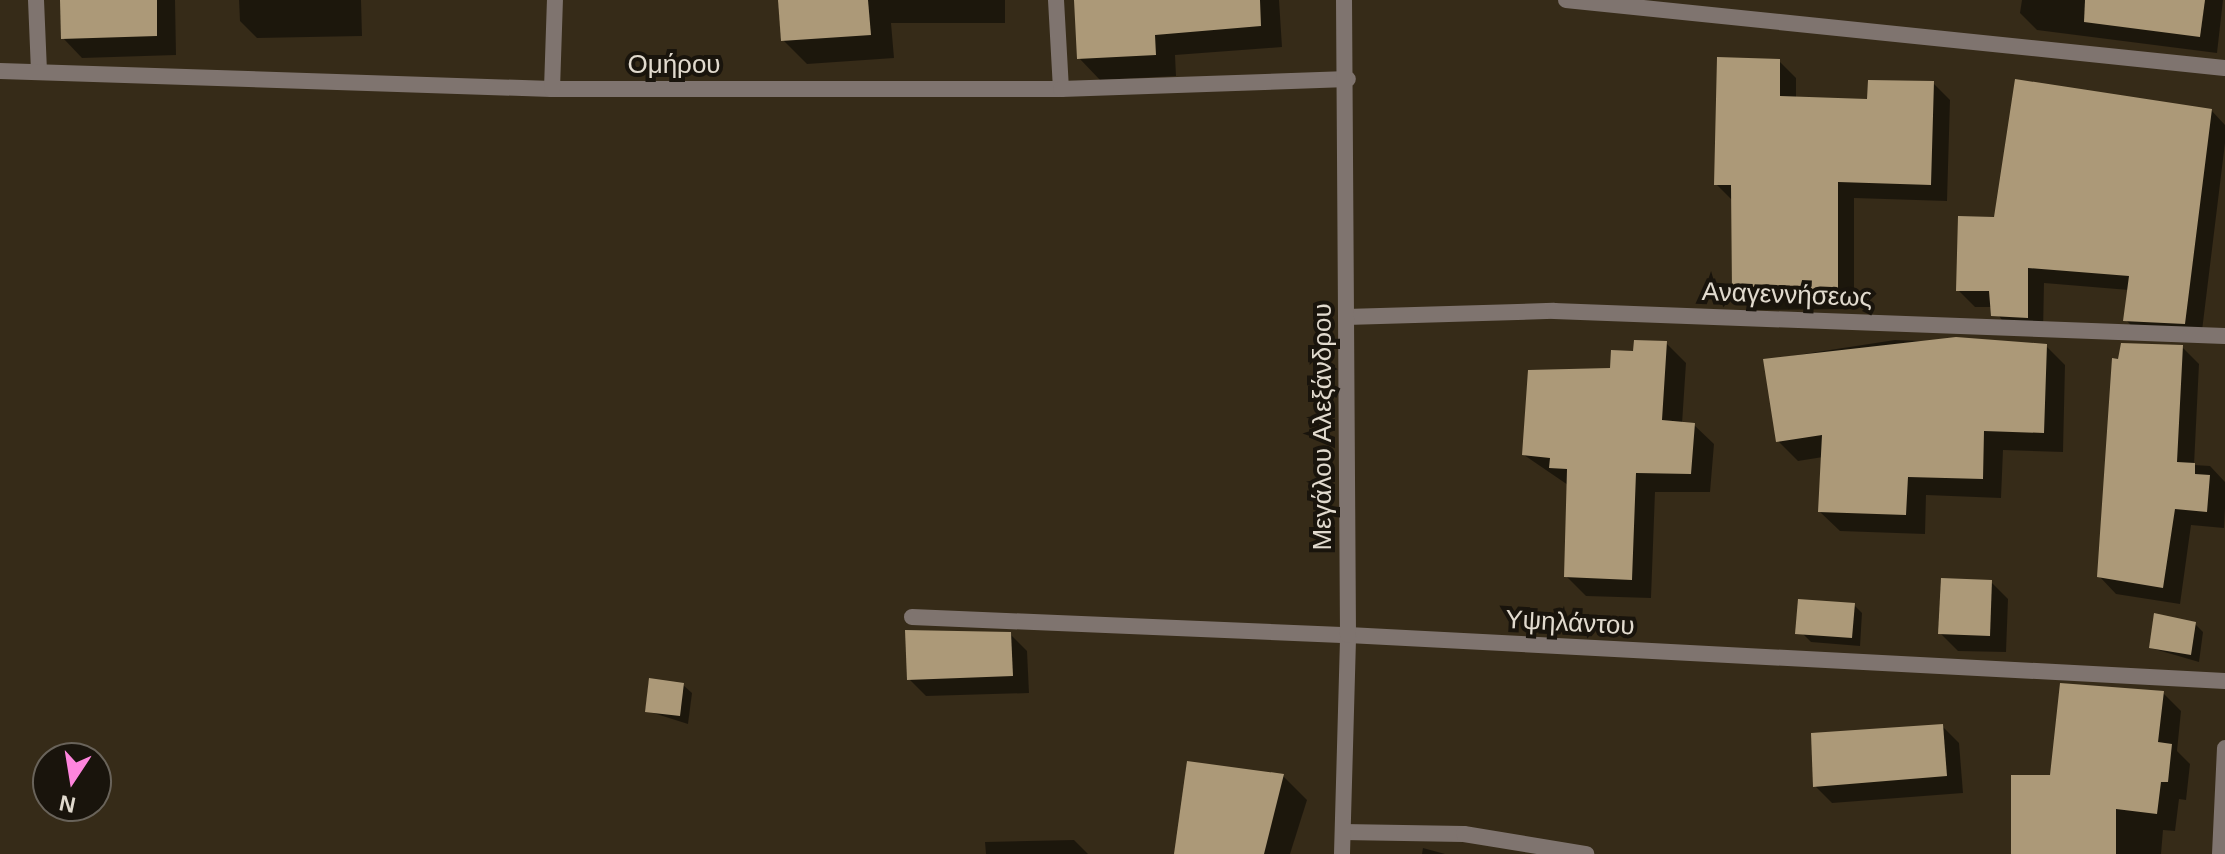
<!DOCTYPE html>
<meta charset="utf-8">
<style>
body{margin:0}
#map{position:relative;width:2225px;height:854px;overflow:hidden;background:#362b18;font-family:Helvetica,sans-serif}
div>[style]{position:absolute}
.shadow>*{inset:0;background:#0007}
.building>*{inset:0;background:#ac9978}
.service>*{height:16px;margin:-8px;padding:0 8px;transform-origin:8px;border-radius:8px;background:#7f746f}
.minor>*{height:16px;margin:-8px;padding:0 8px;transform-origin:8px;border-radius:8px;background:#7f746f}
.tertiary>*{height:16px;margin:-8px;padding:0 8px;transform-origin:8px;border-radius:8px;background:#7f746f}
span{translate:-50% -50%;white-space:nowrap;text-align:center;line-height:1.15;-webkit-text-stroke:8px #19140c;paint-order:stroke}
.street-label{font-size:26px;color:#e1dace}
.north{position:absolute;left:32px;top:742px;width:80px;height:80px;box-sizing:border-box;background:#19140c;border:2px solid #69635a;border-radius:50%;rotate:192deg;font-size:22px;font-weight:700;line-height:32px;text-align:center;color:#e1dace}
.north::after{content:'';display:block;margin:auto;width:28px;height:36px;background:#ff85de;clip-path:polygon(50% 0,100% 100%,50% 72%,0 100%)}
</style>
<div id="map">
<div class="shadow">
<div style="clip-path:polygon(62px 0,175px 0,176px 55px,82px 58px,63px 38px)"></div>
<div style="clip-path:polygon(239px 0,361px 0,362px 36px,257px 38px,240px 21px)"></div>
<div style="clip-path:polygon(780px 0,1005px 0,1005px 23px,891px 23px,894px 58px,807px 64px,783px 40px)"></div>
<div style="clip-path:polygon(1076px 0,1279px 0,1282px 47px,1175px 55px,1176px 76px,1100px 80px,1079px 58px)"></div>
<div style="clip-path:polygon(2022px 0,2223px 0,2217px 53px,2037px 30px,2020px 13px)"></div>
<div style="clip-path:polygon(1779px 61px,1796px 78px,1796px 98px,1869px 101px,1933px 83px,1950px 100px,1947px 201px,1854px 198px,1854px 309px,1751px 310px,1734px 292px,1733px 201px,1716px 184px)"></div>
<div style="clip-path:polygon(2211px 110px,2225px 125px,2225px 143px,2201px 339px,2142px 337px,2126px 320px,2129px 290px,2044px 283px,2043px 333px,2010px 332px,1993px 307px,1975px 307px,1959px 291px,1996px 219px)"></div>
<div style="clip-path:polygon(1895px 340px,2046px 346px,2065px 365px,2063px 452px,2003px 450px,2001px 498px,1926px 495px,1925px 534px,1840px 531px,1820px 512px,1823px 457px,1798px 461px,1778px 441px,1765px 360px)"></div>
<div style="clip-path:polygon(1666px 343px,1686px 363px,1682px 424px,1694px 425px,1714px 444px,1710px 492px,1655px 492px,1651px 598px,1586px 596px,1566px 576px,1568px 485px,1524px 455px,1612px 370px)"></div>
<div style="clip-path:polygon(2182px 347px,2199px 364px,2194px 465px,2210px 466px,2225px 482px,2225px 508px,2224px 528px,2191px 525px,2180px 604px,2116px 594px,2099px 576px)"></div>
<div style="clip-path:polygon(1991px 582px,2008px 599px,2006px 652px,1958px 651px,1940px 633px)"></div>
<div style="clip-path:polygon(1854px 605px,1862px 613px,1860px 646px,1811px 642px,1802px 633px)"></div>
<div style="clip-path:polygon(2195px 624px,2203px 632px,2199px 662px,2151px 648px)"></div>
<div style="clip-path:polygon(1010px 634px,1027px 651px,1029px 693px,926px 696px,909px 679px)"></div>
<div style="clip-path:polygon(683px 685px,692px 693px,688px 724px,647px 711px)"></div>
<div style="clip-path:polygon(2163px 693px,2181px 711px,2177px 751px,2190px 764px,2186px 800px,2179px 799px,2175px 831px,2163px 830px,2161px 854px,2013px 854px,2052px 777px)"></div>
<div style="clip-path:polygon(1942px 726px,1959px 743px,1963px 793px,1832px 803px,1815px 786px)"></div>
<div style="clip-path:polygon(1283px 776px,1307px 800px,1290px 854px,1176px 854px)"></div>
<div style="clip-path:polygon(1074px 840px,1088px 854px,986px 854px,985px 842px)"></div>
<div style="clip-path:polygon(1423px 848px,1445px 854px,1422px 854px)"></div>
</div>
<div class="building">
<div style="clip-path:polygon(60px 0,157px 0,157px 36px,61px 39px)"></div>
<div style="clip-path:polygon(778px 0,868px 0,871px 35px,781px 41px)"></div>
<div style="clip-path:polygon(1074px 0,1260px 0,1261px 26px,1155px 35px,1156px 55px,1077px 59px)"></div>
<div style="clip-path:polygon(2085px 0,2205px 0,2200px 37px,2084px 22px)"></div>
<div style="clip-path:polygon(1717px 57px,1780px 59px,1780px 96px,1867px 99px,1868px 80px,1934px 81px,1931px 185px,1838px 182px,1838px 292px,1732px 293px,1731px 185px,1714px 185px)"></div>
<div style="clip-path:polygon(2015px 79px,2212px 109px,2185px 324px,2123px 321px,2129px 276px,2028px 268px,2028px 318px,1991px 316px,1989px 291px,1956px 291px,1958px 216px,1994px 217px)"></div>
<div style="clip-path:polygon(1956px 337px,2047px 344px,2044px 433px,1984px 431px,1983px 479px,1908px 477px,1906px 515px,1818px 512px,1822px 435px,1776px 442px,1763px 359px)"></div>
<div style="clip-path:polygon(1634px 340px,1667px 341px,1662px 420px,1695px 423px,1691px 474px,1636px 473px,1632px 580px,1564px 577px,1567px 469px,1549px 468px,1550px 458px,1522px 455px,1528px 370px,1610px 368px,1611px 350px,1633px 351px)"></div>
<div style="clip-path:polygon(2121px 343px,2183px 345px,2177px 462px,2195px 463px,2195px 474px,2210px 475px,2207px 512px,2175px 509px,2163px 588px,2097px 577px,2112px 358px,2118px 359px)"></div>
<div style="clip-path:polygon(1941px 578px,1992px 580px,1990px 636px,1938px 634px)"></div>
<div style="clip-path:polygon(1798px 599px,1855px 603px,1852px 638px,1795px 634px)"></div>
<div style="clip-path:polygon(2154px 613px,2196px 622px,2191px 655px,2149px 648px)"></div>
<div style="clip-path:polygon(905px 630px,1011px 632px,1013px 676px,907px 680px)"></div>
<div style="clip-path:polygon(649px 678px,684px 683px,680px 716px,645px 712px)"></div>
<div style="clip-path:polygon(2060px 683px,2164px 691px,2158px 742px,2172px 744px,2168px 782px,2161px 782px,2157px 814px,2116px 809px,2116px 854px,2011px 854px,2011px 775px,2050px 775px)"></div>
<div style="clip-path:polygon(1943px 724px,1947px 776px,1813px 787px,1811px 733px)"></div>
<div style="clip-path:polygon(1187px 761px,1284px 774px,1264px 854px,1174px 854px)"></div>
</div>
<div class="service">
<div style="left:912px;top:617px;width:436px;rotate:2.4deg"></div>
</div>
<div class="minor">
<div style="left:36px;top:0;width:72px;rotate:87.6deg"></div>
<div style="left:1056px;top:0;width:89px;rotate:86.8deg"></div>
<div style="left:1566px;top:0;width:662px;rotate:5.89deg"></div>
<div style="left:0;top:71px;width:552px;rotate:1.87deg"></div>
<div style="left:552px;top:89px;width:509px"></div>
<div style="left:1061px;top:89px;width:287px;rotate:-2deg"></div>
<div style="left:552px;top:89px;width:89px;rotate:-88.1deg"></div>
<div style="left:1346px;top:317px;width:208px;rotate:-1.7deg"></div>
<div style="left:1554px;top:311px;width:671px;rotate:2.13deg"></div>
<div style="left:1348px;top:635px;width:878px;rotate:3deg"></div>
<div style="left:1343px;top:832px;width:121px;rotate:0.9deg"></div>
<div style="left:1464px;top:834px;width:124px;rotate:9.3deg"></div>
<div style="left:2220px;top:854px;width:106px;rotate:-87.3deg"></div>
</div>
<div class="tertiary">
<div style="left:1342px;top:854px;width:219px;rotate:-88.4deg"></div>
<div style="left:1348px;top:635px;width:635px;rotate:-90.36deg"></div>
</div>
<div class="street-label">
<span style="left:674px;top:65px">Ομήρου</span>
<span style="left:1787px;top:295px;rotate:2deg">Αναγεννήσεως</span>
<span style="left:1323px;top:427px;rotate:-90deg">Μεγάλου Αλεξάνδρου</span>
<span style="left:1570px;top:623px;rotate:3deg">Υψηλάντου</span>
</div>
<div class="north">N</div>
</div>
